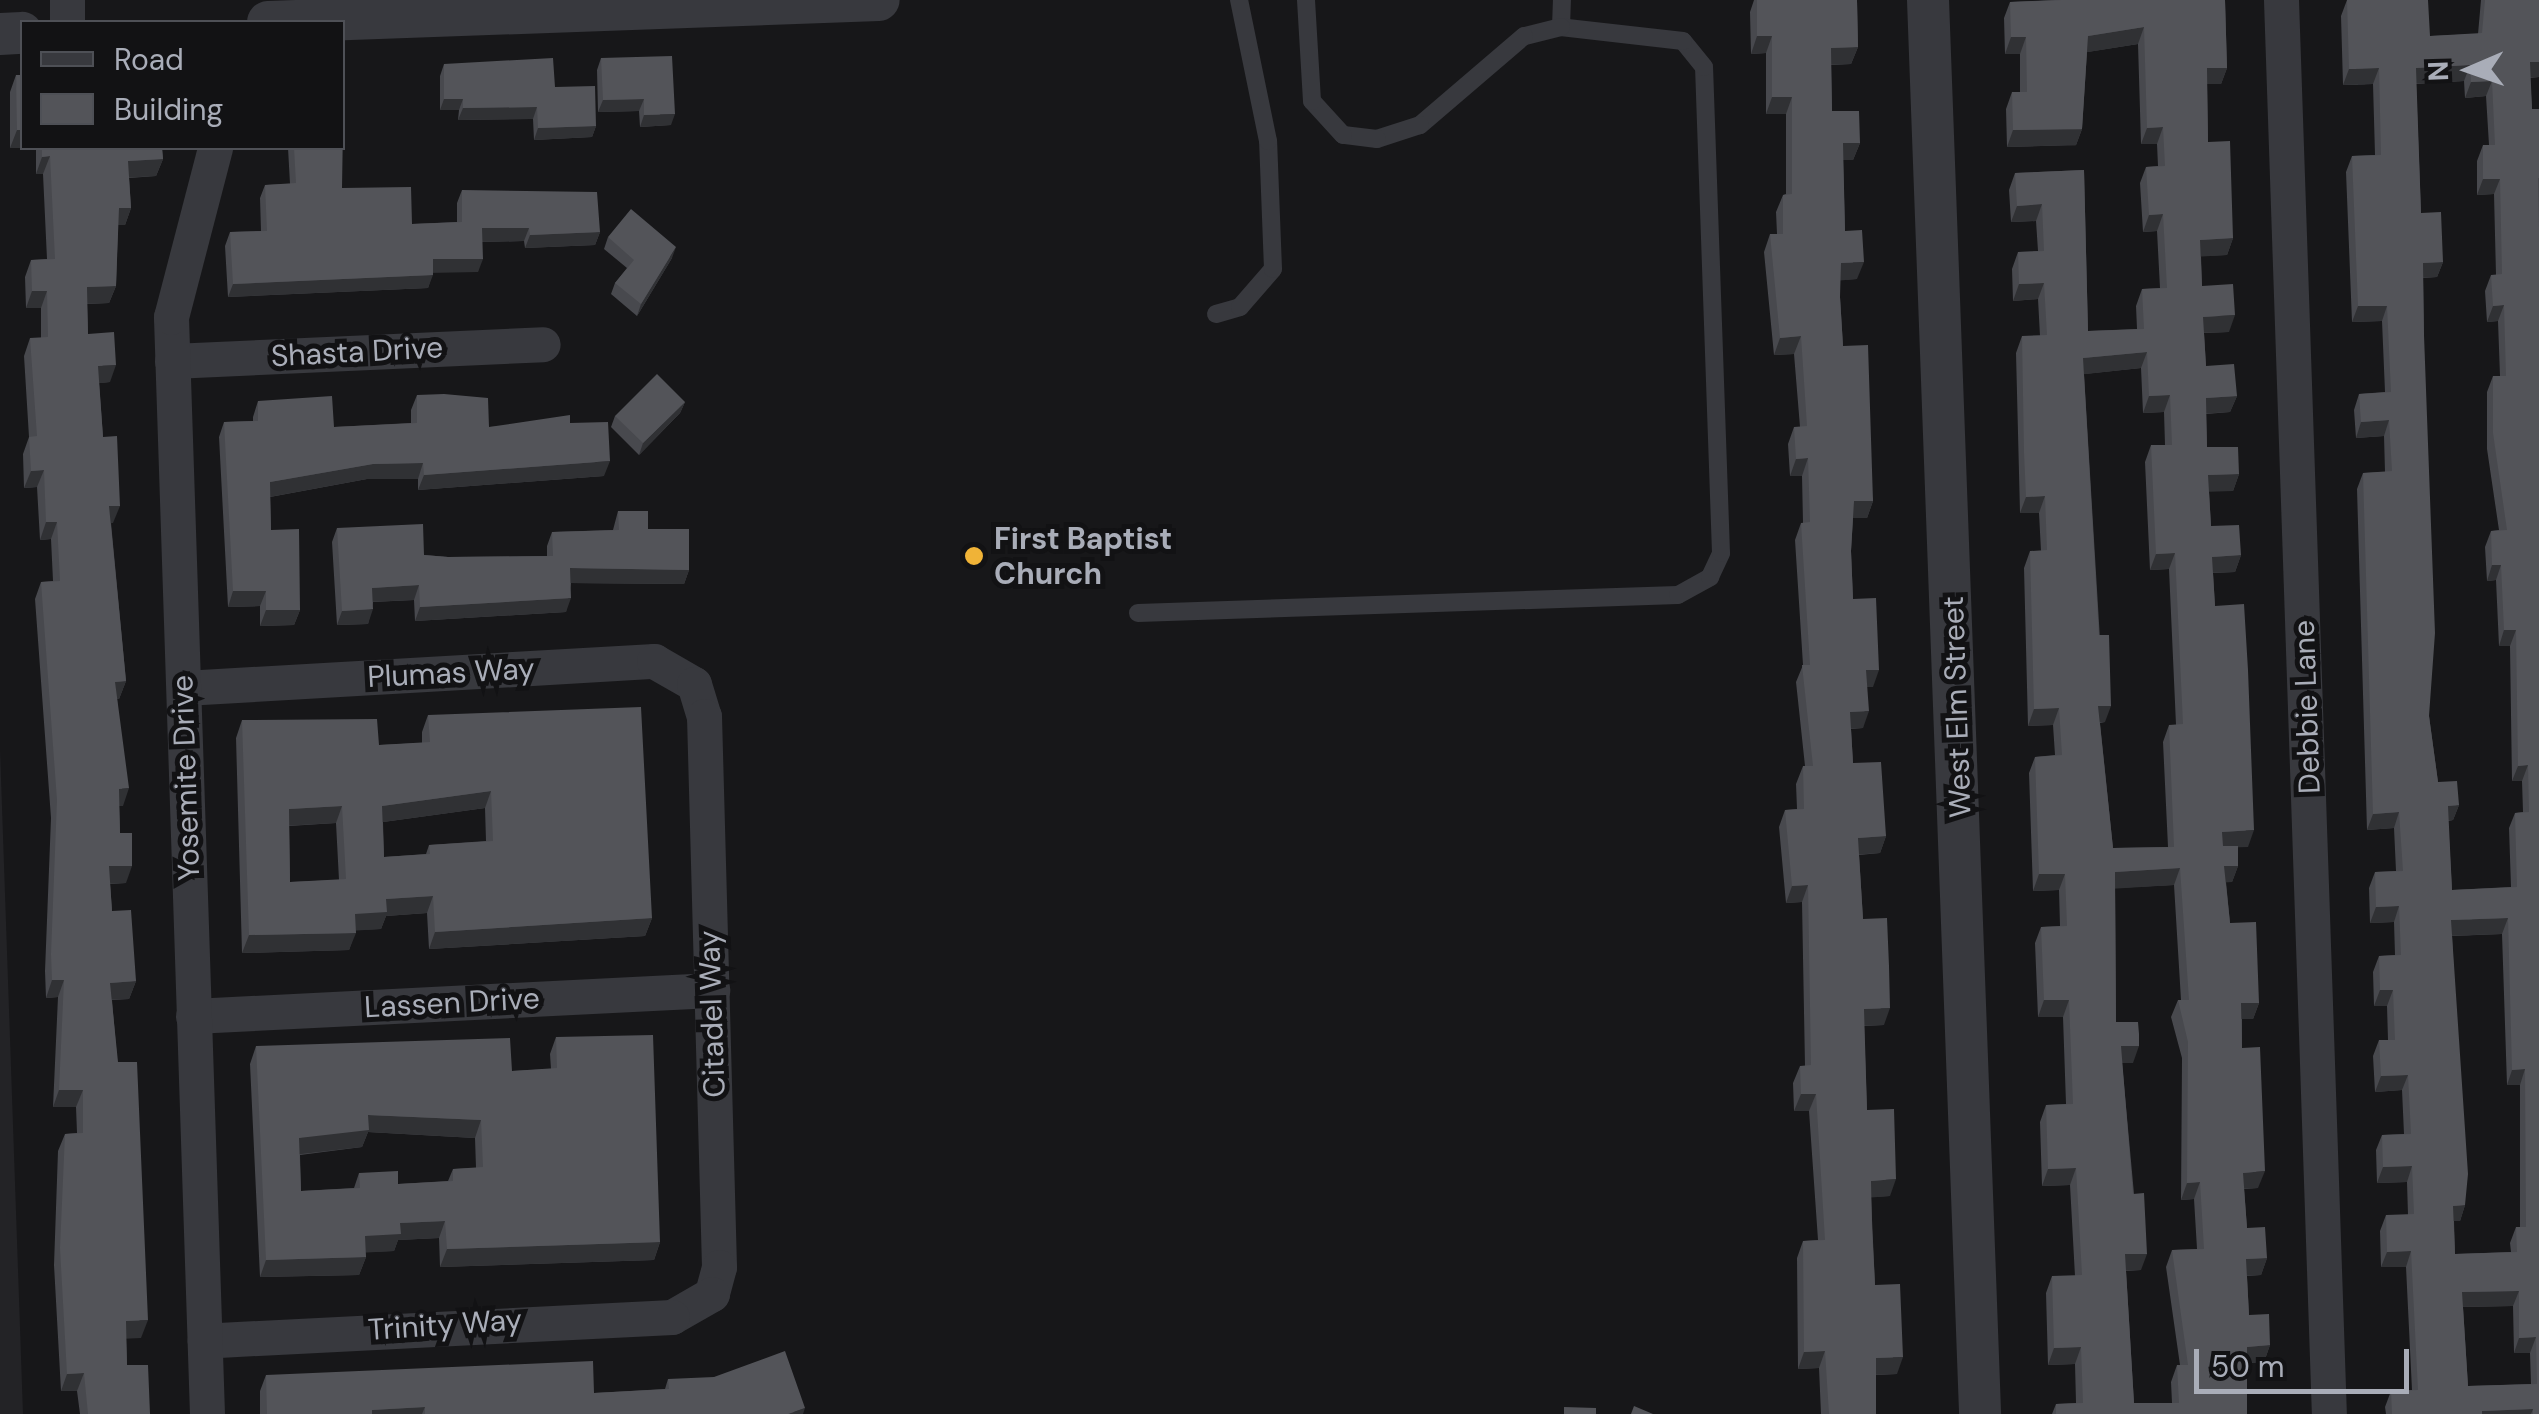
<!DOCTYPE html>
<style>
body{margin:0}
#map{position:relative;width:2539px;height:1414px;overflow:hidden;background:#171719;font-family:"DM Sans",sans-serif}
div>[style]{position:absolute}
.built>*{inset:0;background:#232326}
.service>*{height:18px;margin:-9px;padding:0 9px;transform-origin:9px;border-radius:9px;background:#38393e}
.minor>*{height:35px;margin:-17.5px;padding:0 17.5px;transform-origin:17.5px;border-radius:17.5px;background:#38393e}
.tertiary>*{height:42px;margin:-21px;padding:0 21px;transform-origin:21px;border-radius:21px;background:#38393e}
.wall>*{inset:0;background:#48494e}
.shaded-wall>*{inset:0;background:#303134}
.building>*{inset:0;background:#535459}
.dots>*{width:28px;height:28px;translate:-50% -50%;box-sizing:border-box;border:5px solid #121214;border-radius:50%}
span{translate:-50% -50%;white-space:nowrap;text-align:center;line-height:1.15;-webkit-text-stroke:10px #121214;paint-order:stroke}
.street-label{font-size:30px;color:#a9adb8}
.poi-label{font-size:30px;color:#a9adb8;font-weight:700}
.left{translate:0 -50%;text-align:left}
.legend{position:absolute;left:20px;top:20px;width:325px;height:130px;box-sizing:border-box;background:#121214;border:2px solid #4e5056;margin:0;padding:12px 18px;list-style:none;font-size:30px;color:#a9adb8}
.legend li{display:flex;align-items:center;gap:20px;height:50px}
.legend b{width:50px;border:2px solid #4e5056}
.north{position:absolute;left:2419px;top:20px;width:100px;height:100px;-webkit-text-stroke:8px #121214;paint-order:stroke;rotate:268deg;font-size:28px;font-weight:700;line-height:40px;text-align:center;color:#a9adb8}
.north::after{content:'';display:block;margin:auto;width:35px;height:45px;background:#a9adb8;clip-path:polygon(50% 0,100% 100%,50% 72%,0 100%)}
.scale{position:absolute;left:2194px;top:1349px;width:215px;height:45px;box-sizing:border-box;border:5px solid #a9adb8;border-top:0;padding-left:12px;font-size:30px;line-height:35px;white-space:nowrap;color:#a9adb8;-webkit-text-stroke:8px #121214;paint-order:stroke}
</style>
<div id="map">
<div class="built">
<div style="clip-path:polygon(0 749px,23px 1414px,0 1414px)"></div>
</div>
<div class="service">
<div style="left:1561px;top:27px;width:27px;rotate:-88deg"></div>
<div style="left:1216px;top:314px;width:25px;rotate:-16deg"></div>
<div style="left:1240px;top:307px;width:50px;rotate:-49deg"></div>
<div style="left:1273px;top:269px;width:128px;rotate:-92.2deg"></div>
<div style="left:1268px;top:141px;width:144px;rotate:-101.6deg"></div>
<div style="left:1138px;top:613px;width:540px;rotate:-1.91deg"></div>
<div style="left:1678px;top:595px;width:37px;rotate:-29deg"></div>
<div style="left:1710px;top:577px;width:26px;rotate:-65deg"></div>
<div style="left:1721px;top:553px;width:486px;rotate:-92deg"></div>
<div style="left:1704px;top:67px;width:33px;rotate:-129deg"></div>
<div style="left:1683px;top:41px;width:123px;rotate:-173.5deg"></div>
<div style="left:1561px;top:27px;width:38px;rotate:166deg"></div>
<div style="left:1524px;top:36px;width:137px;rotate:139.4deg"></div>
<div style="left:1420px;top:125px;width:45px;rotate:162deg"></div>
<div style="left:1377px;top:139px;width:34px;rotate:-173deg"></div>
<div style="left:1343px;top:135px;width:46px;rotate:-132.4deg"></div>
<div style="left:1312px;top:101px;width:101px;rotate:-93.4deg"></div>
</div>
<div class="minor">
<div style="left:67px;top:0;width:22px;rotate:90deg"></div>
<div style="left:2281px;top:0;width:1415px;rotate:88.06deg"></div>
<div style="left:172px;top:361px;width:371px;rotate:-2.6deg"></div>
<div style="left:184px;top:688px;width:471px;rotate:-3.3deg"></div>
<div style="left:654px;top:661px;width:46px;rotate:29.9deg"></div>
<div style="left:694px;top:684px;width:34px;rotate:73deg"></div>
<div style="left:704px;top:716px;width:551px;rotate:88.44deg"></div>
<div style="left:719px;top:1267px;width:28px;rotate:105deg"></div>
<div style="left:712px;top:1294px;width:46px;rotate:150.1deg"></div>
<div style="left:672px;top:1317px;width:468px;rotate:177.1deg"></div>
<div style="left:193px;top:1016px;width:520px;rotate:-2.87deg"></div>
<div style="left:207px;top:1414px;width:1098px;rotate:-91.88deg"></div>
<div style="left:171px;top:317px;width:175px;rotate:-75.4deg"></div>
</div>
<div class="tertiary">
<div style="left:1928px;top:0;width:1415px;rotate:87.89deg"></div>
<div style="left:268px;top:22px;width:611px;rotate:-2.06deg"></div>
<div style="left:0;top:34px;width:22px;rotate:-3deg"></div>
</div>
<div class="wall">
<div style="clip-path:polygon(1754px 0,1857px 0,1858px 47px,1851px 64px,1831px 65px,1832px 111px,1860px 143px,1853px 160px,1843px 160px,1845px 231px,1857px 279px,1840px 280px,1840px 297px,1843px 346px,1873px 501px,1867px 518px,1853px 518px,1851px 551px,1853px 599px,1873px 687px,1867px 687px,1863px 728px,1851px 729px,1853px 763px,1886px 836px,1880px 853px,1859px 855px,1863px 919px,1884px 1025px,1864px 1026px,1867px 1110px,1890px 1196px,1871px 1197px,1875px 1285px,1897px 1374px,1876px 1375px,1876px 1414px,1821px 1414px,1819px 1368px,1798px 1369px,1797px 1258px,1803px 1241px,1818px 1240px,1809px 1111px,1794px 1111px,1793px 1083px,1800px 1066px,1805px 1066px,1802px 902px,1786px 903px,1779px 827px,1785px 810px,1797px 809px,1796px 784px,1803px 766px,1805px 766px,1796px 682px,1803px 665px,1795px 540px,1801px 523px,1803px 523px,1802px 476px,1790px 476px,1788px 444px,1794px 427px,1800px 427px,1794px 354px,1774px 355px,1764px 252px,1770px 234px,1777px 234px,1776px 212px,1783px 195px,1786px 194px,1786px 114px,1766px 114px,1766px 53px,1751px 54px,1750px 12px)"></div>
<div style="clip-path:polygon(evenodd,2056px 0,2225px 0,2227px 68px,2221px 84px,2207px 84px,2208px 142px,2233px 238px,2227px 255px,2201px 256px,2202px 286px,2229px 332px,2204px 333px,2206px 366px,2237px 396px,2230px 412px,2206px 414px,2207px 447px,2239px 474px,2233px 491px,2209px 491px,2211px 526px,2241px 555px,2235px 572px,2213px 573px,2215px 606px,2248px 847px,2238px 847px,2238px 866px,2232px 882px,2226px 882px,2230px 923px,2259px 1003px,2253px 1019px,2242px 1019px,2242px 1048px,2258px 1188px,2244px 1189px,2247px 1228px,2267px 1258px,2261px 1275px,2247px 1276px,2249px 1315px,2270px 1345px,2264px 1362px,2247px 1363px,2247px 1414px,2052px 1414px,2056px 1404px,2076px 1403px,2075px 1364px,2048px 1365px,2046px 1293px,2052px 1276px,2075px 1276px,2070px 1185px,2042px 1186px,2040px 1122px,2046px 1105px,2066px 1104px,2063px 1017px,2038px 1017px,2035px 943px,2041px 927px,2060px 926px,2059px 890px,2033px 891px,2029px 773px,2035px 757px,2055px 755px,2053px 725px,2028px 726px,2024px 568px,2030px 551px,2041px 551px,2039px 513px,2020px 513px,2016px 353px,2022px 336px,2040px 336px,2038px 299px,2013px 301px,2012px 269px,2018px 252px,2038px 251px,2036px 221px,2011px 222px,2009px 190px,2015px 173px,2084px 170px,2088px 331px,2137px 329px,2136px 306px,2142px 289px,2160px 288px,2157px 231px,2143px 232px,2140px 183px,2146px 167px,2158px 166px,2157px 144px,2141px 144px,2138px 44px,2087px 52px,2082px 129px,2076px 145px,2007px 147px,2006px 109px,2012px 92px,2020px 92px,2020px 54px,2005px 54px,2004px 18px,2010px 2px,2056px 0,2141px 368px,2143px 413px,2164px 412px,2165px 445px,2151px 445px,2145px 462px,2150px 570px,2169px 569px,2176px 725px,2169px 725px,2163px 742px,2168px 847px,2113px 848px,2100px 723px,2105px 722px,2084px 374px,2141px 368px,2056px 0,2174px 885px,2181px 1000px,2178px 1000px,2171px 1017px,2182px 1058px,2181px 1200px,2194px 1199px,2197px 1249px,2172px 1250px,2166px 1267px,2180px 1365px,2177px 1365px,2171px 1382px,2172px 1403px,2134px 1403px,2126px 1271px,2141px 1270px,2122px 1063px,2133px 1063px,2116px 1022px,2115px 888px,2174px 885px)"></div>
<div style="clip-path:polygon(evenodd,2347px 0,2430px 36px,2478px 34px,2481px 0,2539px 0,2539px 77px,2530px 78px,2532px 109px,2539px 109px,2539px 1414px,2386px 1414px,2385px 1407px,2391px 1391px,2412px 1390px,2406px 1267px,2381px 1267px,2380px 1231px,2386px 1215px,2408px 1215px,2407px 1182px,2377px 1183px,2376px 1150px,2382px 1135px,2404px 1134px,2402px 1090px,2375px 1092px,2373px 1056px,2379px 1040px,2388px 1040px,2387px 1006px,2374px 1006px,2373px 972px,2379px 956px,2395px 955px,2394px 922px,2370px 923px,2369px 888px,2375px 872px,2396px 871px,2394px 828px,2367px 830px,2357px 489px,2363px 473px,2385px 472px,2384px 436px,2356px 438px,2354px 410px,2359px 394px,2385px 392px,2382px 321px,2352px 322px,2346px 172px,2352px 156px,2375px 155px,2373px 84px,2343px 85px,2341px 16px,2347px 0,2464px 81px,2465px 98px,2486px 96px,2489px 145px,2483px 145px,2477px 161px,2477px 195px,2494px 194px,2496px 275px,2491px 275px,2485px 291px,2487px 322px,2498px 321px,2500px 376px,2493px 376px,2487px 392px,2487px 449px,2499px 530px,2491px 531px,2485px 547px,2487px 581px,2496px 580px,2499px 646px,2510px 646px,2512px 781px,2522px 781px,2523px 812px,2515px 813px,2509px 828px,2511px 887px,2452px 890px,2448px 821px,2453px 820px,2459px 805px,2438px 782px,2429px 716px,2423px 278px,2437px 277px,2443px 262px,2421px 213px,2416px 84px,2464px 81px,2347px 0,2502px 934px,2507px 1085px,2520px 1085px,2520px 1227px,2516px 1227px,2510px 1243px,2511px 1252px,2455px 1254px,2454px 1221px,2460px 1221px,2465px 1205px,2452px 936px,2502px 934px,2347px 0,2513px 1306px,2514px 1353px,2530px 1353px,2531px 1384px,2468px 1386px,2463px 1307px,2513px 1306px)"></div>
<div style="clip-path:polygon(601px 58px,671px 125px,640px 127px,639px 111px,598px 112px,597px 70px)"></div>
<div style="clip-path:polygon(444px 64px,555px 87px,596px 126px,592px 137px,534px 140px,533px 119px,458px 120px,459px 110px,440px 110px,440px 76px)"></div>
<div style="clip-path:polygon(16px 75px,22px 148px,162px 148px,163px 159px,156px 176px,129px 178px,131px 208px,125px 225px,118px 225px,116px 286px,109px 303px,87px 304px,88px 334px,110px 382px,99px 383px,103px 437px,113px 523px,111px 523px,126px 681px,119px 699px,117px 699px,123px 806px,119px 806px,120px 833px,126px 883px,110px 884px,112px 911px,136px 981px,129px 999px,112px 1000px,141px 1338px,126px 1338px,127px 1365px,150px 1414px,80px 1414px,77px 1391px,61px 1391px,54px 1265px,58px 1151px,65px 1134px,77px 1133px,76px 1107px,53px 1107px,58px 997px,46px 998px,45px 971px,51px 818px,35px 599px,41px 582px,53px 581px,51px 539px,40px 540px,37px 487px,24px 488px,23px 454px,29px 437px,24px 356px,30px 338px,41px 338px,41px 308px,26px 308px,25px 277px,31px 260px,47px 259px,43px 174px,36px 174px,36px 148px,10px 148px,10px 92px)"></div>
<div style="clip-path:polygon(288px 148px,342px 148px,342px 188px,412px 224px,457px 222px,457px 203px,462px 190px,600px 232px,595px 245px,525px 248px,524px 241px,482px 242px,478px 272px,433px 272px,428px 288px,228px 297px,225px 246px,230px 232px,261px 231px,260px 198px,265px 185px,290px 184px)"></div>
<div style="clip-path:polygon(608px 237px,672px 258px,637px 316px,611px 294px,615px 283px,627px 268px,604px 249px)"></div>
<div style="clip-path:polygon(417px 395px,489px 427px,570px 423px,604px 476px,418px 490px,418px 479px,367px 479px,270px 497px,271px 530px,300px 610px,294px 625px,260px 626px,260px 606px,228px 607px,219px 437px,224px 422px,253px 421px,253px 417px,258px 401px,334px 427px,411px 423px,411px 410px)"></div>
<div style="clip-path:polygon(685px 402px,680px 413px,639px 455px,611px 427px,615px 416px)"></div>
<div style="clip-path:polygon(618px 511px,648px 529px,689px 570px,684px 584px,571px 583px,566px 612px,415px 621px,414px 600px,373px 602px,368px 624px,337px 625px,332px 542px,337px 528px,424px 555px,448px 557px,547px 556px,547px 546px,552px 532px,613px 530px)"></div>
<div style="clip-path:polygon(evenodd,428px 715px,652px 918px,645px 936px,429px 949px,427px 913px,386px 916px,381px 929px,356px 930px,349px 950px,242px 953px,236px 738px,242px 720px,379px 745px,422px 743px,422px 732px,428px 715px,485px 808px,486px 841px,429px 845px,426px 854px,384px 857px,383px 822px,485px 808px,428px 715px,336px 823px,339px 880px,290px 882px,289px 826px,336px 823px)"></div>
<div style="clip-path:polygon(evenodd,556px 1037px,660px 1242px,654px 1260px,440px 1267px,439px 1238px,398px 1240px,394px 1251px,365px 1252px,366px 1257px,359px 1275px,260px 1277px,250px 1064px,256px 1046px,512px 1071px,551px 1069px,550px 1054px,556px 1037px,368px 1132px,475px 1138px,476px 1168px,453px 1169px,448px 1181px,398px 1184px,359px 1173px,354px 1188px,301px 1191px,300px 1155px,362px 1147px,368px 1132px)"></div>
<div style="clip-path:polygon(266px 1375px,594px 1393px,665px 1389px,668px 1379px,803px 1414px,260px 1414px,260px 1391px)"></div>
</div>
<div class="shaded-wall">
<div style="clip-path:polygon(2144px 27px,2138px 44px,2082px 53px,2088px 36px)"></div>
<div style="clip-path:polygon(1757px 36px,1772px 36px,1766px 53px,1751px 54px)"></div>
<div style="clip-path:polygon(2011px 37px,2026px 37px,2020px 54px,2005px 54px)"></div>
<div style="clip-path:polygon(1858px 47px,1851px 64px,1824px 65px,1831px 48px)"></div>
<div style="clip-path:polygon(2530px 62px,2539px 62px,2539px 77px,2524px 78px)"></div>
<div style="clip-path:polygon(2470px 65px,2464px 81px,2410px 84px,2416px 68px)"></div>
<div style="clip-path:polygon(2207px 68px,2227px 68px,2221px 84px,2201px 84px)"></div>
<div style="clip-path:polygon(2379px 68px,2373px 84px,2343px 85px,2349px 69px)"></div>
<div style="clip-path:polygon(2492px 81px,2486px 96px,2465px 98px,2471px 82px)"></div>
<div style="clip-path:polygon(1772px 97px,1792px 97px,1786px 114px,1766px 114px)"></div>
<div style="clip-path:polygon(444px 99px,463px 99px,459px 110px,440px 110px)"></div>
<div style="clip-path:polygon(644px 99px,639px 111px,598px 112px,603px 100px)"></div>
<div style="clip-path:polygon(537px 107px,533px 119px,458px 120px,463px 108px)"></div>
<div style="clip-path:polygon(675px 114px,671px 125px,640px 127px,644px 115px)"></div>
<div style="clip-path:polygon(596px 126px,592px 137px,534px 140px,538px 128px)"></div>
<div style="clip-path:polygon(2163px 127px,2157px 144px,2141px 144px,2147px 128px)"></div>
<div style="clip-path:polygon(2082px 129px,2076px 145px,2007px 147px,2013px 130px)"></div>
<div style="clip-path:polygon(17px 130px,22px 130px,22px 148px,36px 148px,10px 148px)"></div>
<div style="clip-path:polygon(1843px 143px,1860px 143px,1853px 160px,1837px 160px)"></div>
<div style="clip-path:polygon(50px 156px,43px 174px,36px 174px,42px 157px)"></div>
<div style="clip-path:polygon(163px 159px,156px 176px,122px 178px,128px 161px)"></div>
<div style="clip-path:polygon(2483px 179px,2500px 179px,2494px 194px,2477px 195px)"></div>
<div style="clip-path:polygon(2042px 204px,2036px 221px,2011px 222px,2017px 206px)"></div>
<div style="clip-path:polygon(119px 208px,131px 208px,125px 225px,112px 225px)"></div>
<div style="clip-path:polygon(2163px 214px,2157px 231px,2143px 232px,2149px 215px)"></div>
<div style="clip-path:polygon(482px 228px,529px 228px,524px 241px,477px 242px)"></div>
<div style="clip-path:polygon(600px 232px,595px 245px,525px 248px,530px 235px)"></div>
<div style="clip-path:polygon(2233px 238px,2227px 255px,2194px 257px,2200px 240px)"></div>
<div style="clip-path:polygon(676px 247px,672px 258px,637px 316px,641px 304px)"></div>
<div style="clip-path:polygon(433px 259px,483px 259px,478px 272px,428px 273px)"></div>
<div style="clip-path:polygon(1864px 262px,1857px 279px,1834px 281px,1841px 263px)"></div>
<div style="clip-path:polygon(2443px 262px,2437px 277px,2417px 278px,2423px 263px)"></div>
<div style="clip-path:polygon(433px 275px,428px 288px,228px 297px,233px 284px)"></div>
<div style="clip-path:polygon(2044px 283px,2038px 299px,2013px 301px,2019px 284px)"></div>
<div style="clip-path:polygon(116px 286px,109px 303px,81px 304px,87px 287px)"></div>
<div style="clip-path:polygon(32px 291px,47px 291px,41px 308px,26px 308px)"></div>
<div style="clip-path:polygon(2504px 305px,2498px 321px,2487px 322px,2493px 306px)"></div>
<div style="clip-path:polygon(2358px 306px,2387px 306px,2382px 321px,2352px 322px)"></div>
<div style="clip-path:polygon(2235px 315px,2229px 332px,2197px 333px,2203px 317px)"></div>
<div style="clip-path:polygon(1801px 336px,1794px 354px,1774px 355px,1780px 338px)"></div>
<div style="clip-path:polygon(2147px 352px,2141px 368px,2077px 375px,2083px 358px)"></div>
<div style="clip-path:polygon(116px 365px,110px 382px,92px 384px,98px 366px)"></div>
<div style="clip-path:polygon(2170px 395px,2164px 412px,2143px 413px,2149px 396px)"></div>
<div style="clip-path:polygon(2237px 396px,2230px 412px,2200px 414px,2206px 398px)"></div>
<div style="clip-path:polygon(685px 402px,680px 413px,639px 455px,643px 443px)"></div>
<div style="clip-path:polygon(2389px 420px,2384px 436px,2356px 438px,2361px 422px)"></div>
<div style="clip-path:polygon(1808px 458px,1802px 476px,1790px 476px,1796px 459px)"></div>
<div style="clip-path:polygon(610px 461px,604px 476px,418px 490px,424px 475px)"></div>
<div style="clip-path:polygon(423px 463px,418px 479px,367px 479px,264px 498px,270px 482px,373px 464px)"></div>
<div style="clip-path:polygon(44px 470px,37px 487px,24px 488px,31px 471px)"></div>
<div style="clip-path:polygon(2239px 474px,2233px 491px,2202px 492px,2208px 475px)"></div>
<div style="clip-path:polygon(2045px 496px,2039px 513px,2020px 513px,2026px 497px)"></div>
<div style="clip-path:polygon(1854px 501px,1873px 501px,1867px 518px,1848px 518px)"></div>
<div style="clip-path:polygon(109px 506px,120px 506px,113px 523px,103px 524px)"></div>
<div style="clip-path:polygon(46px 522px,57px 522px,51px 539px,40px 540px)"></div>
<div style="clip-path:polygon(2175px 553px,2169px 569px,2150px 570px,2156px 554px)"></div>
<div style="clip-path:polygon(2241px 555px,2235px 572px,2206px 573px,2212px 557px)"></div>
<div style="clip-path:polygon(2492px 565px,2501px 565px,2496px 580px,2487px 581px)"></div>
<div style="clip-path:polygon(570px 568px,689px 570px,684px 584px,565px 583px)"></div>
<div style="clip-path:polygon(419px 585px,414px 600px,367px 602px,372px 588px)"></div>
<div style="clip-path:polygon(233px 591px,266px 591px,260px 606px,228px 607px)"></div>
<div style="clip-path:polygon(571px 598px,566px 612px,415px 621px,420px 607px)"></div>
<div style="clip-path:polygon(373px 609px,368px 624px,337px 625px,342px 611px)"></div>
<div style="clip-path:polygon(266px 610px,300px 610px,294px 625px,260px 626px)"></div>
<div style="clip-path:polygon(2504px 630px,2516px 630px,2510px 646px,2499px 646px)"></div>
<div style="clip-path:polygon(1866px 670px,1879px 670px,1873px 687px,1860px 687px)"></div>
<div style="clip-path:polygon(126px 681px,119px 699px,109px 699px,115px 682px)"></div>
<div style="clip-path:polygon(2098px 706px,2111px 706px,2105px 722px,2092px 723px)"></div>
<div style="clip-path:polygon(2059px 708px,2053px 725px,2028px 726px,2034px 709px)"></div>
<div style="clip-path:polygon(1869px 711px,1863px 728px,1844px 729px,1850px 712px)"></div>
<div style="clip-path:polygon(2528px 765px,2522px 781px,2512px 781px,2518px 766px)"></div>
<div style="clip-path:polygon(129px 788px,123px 806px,112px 806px,119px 789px)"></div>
<div style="clip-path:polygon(491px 791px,485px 808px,376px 823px,382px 806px)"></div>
<div style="clip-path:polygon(2459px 805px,2453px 820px,2442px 821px,2448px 806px)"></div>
<div style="clip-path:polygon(342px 806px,336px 823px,283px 826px,289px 809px)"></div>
<div style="clip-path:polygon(2399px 812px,2394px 828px,2367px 830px,2373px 814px)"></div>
<div style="clip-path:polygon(2254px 830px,2248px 847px,2216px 848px,2222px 832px)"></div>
<div style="clip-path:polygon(1886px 836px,1880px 853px,1852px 855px,1858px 838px)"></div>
<div style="clip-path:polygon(109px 866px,132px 866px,126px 883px,103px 884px)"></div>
<div style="clip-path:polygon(2224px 866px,2238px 866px,2232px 882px,2218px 883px)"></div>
<div style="clip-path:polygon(2180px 868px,2174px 885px,2109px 889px,2115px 872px)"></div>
<div style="clip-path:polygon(2039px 874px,2065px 874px,2059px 890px,2033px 891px)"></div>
<div style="clip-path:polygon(1808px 885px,1802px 902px,1786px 903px,1792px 886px)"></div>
<div style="clip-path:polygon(433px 896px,427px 913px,386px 916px,381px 929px,349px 931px,355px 914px,386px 899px)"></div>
<div style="clip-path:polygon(2399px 906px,2394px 922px,2370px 923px,2376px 907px)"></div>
<div style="clip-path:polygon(652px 918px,645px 936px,429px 949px,435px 932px)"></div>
<div style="clip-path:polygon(2508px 918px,2502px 934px,2445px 936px,2451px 920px)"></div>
<div style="clip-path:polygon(356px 933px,349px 950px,242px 953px,249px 935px)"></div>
<div style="clip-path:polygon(52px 980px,64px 980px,58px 997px,46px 998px)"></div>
<div style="clip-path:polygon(136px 981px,129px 999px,104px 1000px,110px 983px)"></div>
<div style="clip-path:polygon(2380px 990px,2393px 990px,2387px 1006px,2374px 1006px)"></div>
<div style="clip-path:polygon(2044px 1000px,2069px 1000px,2063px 1017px,2038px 1017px)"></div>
<div style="clip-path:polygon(2241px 1003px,2259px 1003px,2253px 1019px,2235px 1019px)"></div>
<div style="clip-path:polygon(1890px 1008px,1884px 1025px,1858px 1026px,1864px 1009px)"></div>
<div style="clip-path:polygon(2121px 1046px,2139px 1046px,2133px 1063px,2115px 1063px)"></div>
<div style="clip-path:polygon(2525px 1069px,2520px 1085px,2507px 1085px,2512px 1070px)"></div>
<div style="clip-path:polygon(2408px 1075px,2402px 1090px,2375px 1092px,2381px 1076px)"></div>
<div style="clip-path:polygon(59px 1090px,83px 1090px,76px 1107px,53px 1107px)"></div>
<div style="clip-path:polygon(1801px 1094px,1816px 1094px,1809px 1111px,1794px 1111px)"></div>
<div style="clip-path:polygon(368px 1115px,481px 1120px,475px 1138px,368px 1132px,362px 1147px,293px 1155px,299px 1138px)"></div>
<div style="clip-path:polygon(2412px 1166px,2407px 1182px,2377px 1183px,2383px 1167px)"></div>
<div style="clip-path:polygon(2076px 1168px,2070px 1185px,2042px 1186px,2048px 1169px)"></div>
<div style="clip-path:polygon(2265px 1171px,2258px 1188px,2237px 1189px,2243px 1173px)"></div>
<div style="clip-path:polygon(1896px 1179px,1890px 1196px,1865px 1198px,1871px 1181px)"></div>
<div style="clip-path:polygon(2200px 1182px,2194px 1199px,2181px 1200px,2187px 1183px)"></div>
<div style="clip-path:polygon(2465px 1205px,2460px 1221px,2448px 1221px,2453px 1206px)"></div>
<div style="clip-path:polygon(445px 1221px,439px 1238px,398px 1240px,394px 1251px,358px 1253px,365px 1236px,400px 1223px)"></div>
<div style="clip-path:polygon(660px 1242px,654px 1260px,440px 1267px,447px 1249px)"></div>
<div style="clip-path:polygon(2411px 1251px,2406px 1267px,2381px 1267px,2387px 1252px)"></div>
<div style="clip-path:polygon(2125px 1254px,2147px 1254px,2141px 1270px,2118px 1271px)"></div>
<div style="clip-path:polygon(366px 1257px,359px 1275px,260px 1277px,266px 1260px)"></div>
<div style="clip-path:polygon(2267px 1258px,2261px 1275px,2240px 1276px,2246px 1259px)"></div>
<div style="clip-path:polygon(2519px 1291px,2513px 1306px,2457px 1307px,2462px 1292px)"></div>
<div style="clip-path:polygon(148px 1320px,141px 1338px,120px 1339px,126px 1321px)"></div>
<div style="clip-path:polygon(2536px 1337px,2530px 1353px,2514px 1353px,2519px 1338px)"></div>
<div style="clip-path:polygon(2270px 1345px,2264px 1362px,2241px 1363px,2247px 1347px)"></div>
<div style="clip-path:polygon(2081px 1347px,2075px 1364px,2048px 1365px,2054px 1348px)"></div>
<div style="clip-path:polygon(1825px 1351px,1819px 1368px,1798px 1369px,1804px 1352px)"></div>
<div style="clip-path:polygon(1903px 1357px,1897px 1374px,1870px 1375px,1876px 1358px)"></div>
<div style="clip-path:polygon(84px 1373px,77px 1391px,61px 1391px,67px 1374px)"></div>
<div style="clip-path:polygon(425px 1407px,422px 1414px,370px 1414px,372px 1410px)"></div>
<div style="clip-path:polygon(805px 1408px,803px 1414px,788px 1414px)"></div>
<div style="clip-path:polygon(2533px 1409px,2531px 1414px,2481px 1414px,2482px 1411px)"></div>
</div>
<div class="building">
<div style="clip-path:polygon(1757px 0,1857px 0,1858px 47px,1831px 48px,1832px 111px,1859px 111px,1860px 143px,1843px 143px,1845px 231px,1862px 230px,1864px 262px,1841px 263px,1840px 297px,1843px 346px,1868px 345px,1873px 501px,1854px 501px,1851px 551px,1853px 599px,1876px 598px,1879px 670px,1866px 670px,1869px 711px,1850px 712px,1853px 763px,1881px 762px,1886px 836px,1858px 838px,1863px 919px,1887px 918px,1889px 966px,1890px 1008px,1864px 1009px,1867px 1110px,1894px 1109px,1896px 1179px,1871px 1181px,1872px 1228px,1875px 1285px,1900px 1284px,1903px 1357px,1876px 1358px,1876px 1414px,1829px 1414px,1825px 1351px,1804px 1352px,1803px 1241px,1825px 1240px,1816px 1094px,1801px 1094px,1800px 1066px,1811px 1065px,1808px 885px,1792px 886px,1785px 810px,1804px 809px,1803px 766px,1813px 766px,1802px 665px,1810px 665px,1801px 523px,1810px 522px,1808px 458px,1796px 459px,1794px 427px,1807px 426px,1801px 336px,1780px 338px,1770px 234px,1783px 234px,1783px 195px,1792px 194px,1792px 97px,1772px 97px,1772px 36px,1757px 36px)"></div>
<div style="clip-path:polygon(evenodd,2062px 0,2225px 0,2227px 68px,2207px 68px,2208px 142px,2230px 141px,2233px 238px,2200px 240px,2202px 286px,2233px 284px,2235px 315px,2203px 317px,2206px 366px,2234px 364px,2237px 396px,2206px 398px,2207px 447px,2238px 447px,2239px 474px,2208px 475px,2211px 526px,2239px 525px,2241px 555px,2212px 557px,2215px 606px,2244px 604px,2248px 670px,2254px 830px,2222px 832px,2223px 846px,2238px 846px,2238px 866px,2224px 866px,2230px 923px,2256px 922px,2259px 1003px,2241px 1003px,2242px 1048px,2260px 1047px,2265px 1171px,2243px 1173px,2247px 1228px,2265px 1227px,2267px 1258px,2246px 1259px,2249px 1315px,2269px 1314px,2270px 1345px,2247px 1347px,2247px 1414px,2056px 1414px,2056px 1404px,2083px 1403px,2081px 1347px,2054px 1348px,2052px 1276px,2082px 1275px,2076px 1168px,2048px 1169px,2046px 1105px,2073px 1104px,2069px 1000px,2044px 1000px,2041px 927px,2067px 926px,2065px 874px,2039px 874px,2035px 757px,2062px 755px,2059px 708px,2034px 709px,2030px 551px,2047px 550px,2045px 496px,2026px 497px,2024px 452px,2022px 336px,2047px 335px,2044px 283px,2019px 284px,2018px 252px,2044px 251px,2042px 204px,2017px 206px,2015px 173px,2084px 170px,2088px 331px,2144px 329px,2142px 289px,2167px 288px,2163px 214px,2149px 215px,2146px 167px,2165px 166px,2163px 127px,2147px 128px,2144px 27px,2088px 36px,2082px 129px,2013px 130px,2012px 92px,2027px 92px,2026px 37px,2011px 37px,2010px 2px,2062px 0,2147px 352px,2149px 396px,2170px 395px,2172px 445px,2151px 445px,2156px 554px,2175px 553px,2183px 724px,2169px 725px,2174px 847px,2113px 848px,2098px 706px,2111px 706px,2109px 635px,2099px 635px,2083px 358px,2147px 352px,2062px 0,2180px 868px,2189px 1000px,2178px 1000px,2188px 1042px,2187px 1183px,2200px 1182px,2204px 1249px,2172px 1250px,2188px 1365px,2177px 1365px,2179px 1403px,2134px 1403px,2125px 1254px,2147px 1254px,2144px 1193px,2133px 1194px,2121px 1046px,2139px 1046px,2139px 1034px,2138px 1022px,2116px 1022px,2115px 872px,2180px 868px)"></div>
<div style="clip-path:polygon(evenodd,2347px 0,2428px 0,2430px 36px,2482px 33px,2485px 0,2539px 0,2539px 62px,2530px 62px,2532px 109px,2539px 109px,2539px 178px,2538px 178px,2539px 228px,2539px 1414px,2533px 1414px,2533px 1409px,2482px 1411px,2482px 1414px,2392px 1414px,2391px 1391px,2418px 1390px,2411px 1251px,2387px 1252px,2386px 1215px,2414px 1214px,2412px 1166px,2383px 1167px,2382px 1135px,2411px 1134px,2408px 1075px,2381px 1076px,2379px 1040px,2395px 1040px,2393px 990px,2380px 990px,2379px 956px,2401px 955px,2399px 906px,2376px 907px,2375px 872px,2403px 871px,2399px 812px,2373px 814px,2363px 473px,2392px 471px,2389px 420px,2361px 422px,2359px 394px,2391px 392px,2387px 306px,2358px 306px,2352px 156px,2381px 155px,2379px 68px,2349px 69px,2347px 0,2470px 65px,2471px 82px,2492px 81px,2495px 145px,2483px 145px,2483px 179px,2500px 179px,2502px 274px,2491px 275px,2493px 306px,2504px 305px,2506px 376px,2493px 376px,2493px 433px,2507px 530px,2491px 531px,2492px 565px,2501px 565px,2504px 630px,2516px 630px,2518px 766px,2528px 765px,2529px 812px,2515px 813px,2517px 887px,2452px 890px,2448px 806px,2459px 805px,2457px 781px,2438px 782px,2429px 716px,2435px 633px,2424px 335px,2423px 263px,2443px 262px,2441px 212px,2421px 213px,2416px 68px,2470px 65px,2347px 0,2508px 918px,2512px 1070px,2525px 1069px,2526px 1227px,2516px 1227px,2517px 1252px,2455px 1254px,2453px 1206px,2465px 1205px,2468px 1174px,2451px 920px,2508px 918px,2347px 0,2519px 1291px,2519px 1338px,2536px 1337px,2537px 1384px,2468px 1386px,2462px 1292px,2519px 1291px)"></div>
<div style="clip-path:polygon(672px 56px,675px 114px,644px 115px,644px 99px,603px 100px,601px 58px)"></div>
<div style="clip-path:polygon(553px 58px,555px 87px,595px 86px,596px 126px,538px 128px,537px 107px,463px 108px,463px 99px,444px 99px,444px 64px)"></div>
<div style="clip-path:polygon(342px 67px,344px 67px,342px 188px,411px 187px,412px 224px,462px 222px,462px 190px,597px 192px,600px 232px,530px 235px,529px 228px,482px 228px,483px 259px,433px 259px,433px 275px,233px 284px,230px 232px,267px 231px,265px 185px,296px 183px,294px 148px,342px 148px)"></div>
<div style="clip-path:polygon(16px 75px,22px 75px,22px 130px,17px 130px)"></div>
<div style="clip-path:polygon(42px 148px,162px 148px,163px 159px,128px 161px,131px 208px,119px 208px,116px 286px,87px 287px,88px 334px,114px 332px,116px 365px,98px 366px,103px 437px,117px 436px,120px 506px,109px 506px,126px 681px,115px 682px,129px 788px,119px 789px,120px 833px,132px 833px,132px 866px,109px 866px,112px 911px,131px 910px,136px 981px,110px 983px,118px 1062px,137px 1062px,148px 1320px,126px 1321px,127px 1365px,148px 1365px,150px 1414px,88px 1414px,84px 1373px,67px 1374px,60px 1248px,65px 1134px,83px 1133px,83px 1090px,59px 1090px,64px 980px,52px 980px,51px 954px,57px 800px,41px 582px,60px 581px,57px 522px,46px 522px,44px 470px,31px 471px,29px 437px,37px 436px,30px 338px,48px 337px,47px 291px,32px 291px,31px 260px,55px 259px,50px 156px,42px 157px)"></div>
<div style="clip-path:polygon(631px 209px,676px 247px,641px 304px,615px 283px,634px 260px,608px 237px)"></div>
<div style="clip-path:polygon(657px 374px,685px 402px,643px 443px,615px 416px)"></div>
<div style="clip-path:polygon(444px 394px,488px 398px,489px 427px,570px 415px,570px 423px,608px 422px,610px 461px,424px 475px,423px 463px,373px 464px,270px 482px,271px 530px,299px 529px,300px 610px,266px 610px,266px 591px,233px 591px,224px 422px,258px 421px,258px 401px,332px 396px,334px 427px,417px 423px,417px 395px)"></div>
<div style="clip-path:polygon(618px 511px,648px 511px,648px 529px,689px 529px,689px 570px,570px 568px,571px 598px,420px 607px,419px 585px,372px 588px,373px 609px,342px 611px,337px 528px,423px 524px,424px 555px,448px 557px,553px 556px,552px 532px,619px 530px)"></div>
<div style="clip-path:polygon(evenodd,641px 707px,652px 918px,435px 932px,433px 896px,386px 899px,387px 912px,355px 914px,356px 933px,249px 935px,242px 720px,377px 719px,379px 745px,430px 742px,428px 715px,641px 707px,491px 791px,493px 841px,429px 845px,430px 854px,384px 857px,382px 806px,491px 791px,641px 707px,342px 806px,346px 879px,290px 882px,289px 809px,342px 806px)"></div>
<div style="clip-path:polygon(evenodd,653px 1035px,660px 1242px,447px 1249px,445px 1221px,400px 1223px,401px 1234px,365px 1236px,366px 1257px,266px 1260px,256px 1046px,510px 1038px,512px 1071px,557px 1068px,556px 1037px,653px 1035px,368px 1115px,481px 1120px,483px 1167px,453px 1169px,453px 1181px,398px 1184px,398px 1171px,359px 1173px,360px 1188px,301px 1191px,299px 1138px,369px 1130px,368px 1115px)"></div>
<div style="clip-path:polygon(785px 1351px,805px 1408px,788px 1414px,425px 1414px,425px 1407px,372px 1410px,372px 1414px,267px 1414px,266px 1375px,593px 1361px,594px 1393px,669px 1389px,668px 1379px,714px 1377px)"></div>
<div style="clip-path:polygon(1634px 1406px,1653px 1414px,1631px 1414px)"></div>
<div style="clip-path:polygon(1564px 1407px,1596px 1408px,1596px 1414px,1564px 1414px)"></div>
</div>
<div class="dots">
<div style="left:974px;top:556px;background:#f0b337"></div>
</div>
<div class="street-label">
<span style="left:357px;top:352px;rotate:-3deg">Shasta Drive</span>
<span style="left:451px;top:673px;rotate:-3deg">Plumas Way</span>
<span style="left:1957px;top:707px;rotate:-92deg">West Elm Street</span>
<span style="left:2307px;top:707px;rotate:-92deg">Debbie Lane</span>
<span style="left:186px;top:778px;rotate:-92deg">Yosemite Drive</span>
<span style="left:452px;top:1003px;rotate:-3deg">Lassen Drive</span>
<span style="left:712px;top:1014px;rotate:-92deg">Citadel Way</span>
<span style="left:445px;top:1325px;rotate:-4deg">Trinity Way</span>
</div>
<div class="poi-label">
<span class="left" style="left:994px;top:556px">First Baptist<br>Church</span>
</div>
<ul class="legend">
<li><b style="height:12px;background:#38393e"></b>Road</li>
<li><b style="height:28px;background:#535459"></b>Building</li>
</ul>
<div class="north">N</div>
<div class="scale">50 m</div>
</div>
